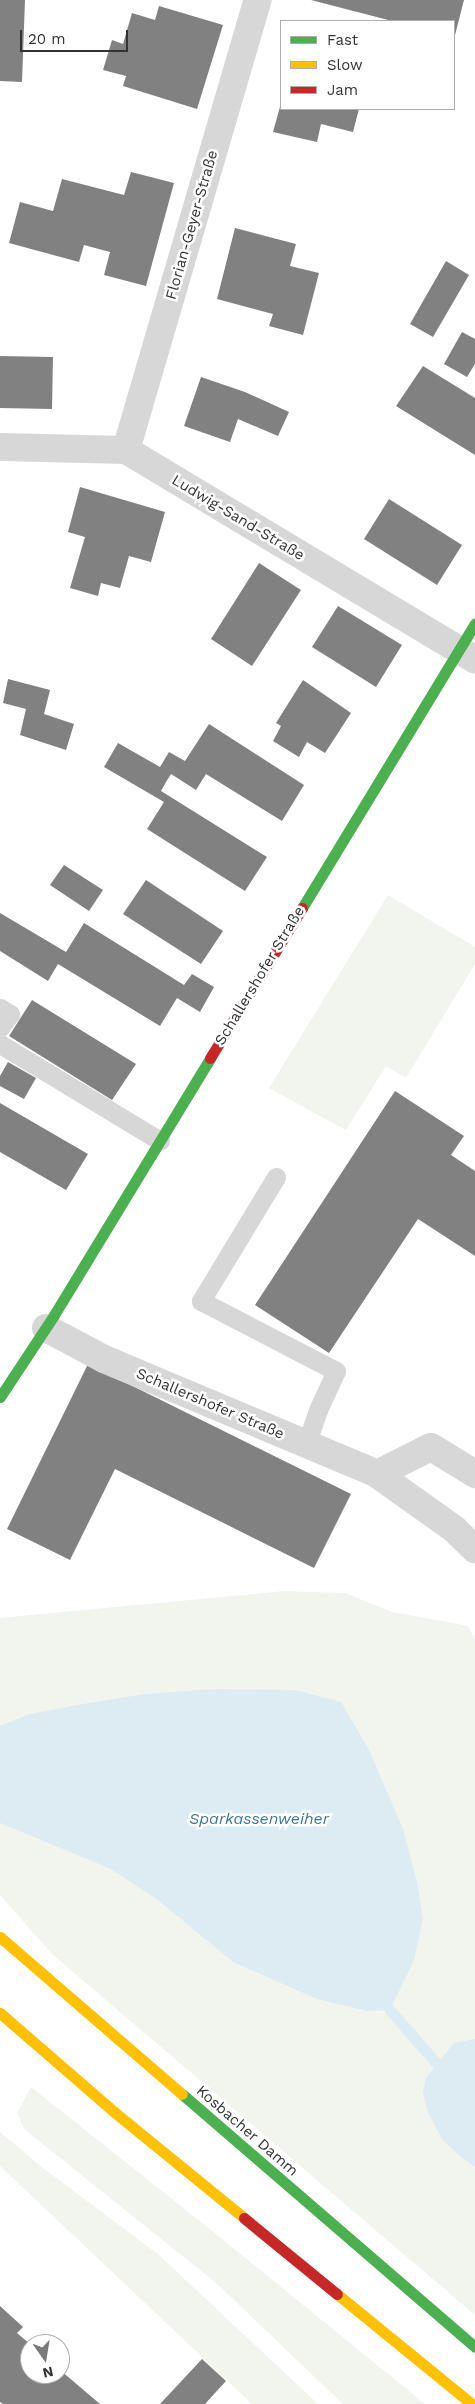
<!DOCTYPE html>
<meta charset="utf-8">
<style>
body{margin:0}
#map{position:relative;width:475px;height:2404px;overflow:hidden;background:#fff;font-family:"Work Sans",sans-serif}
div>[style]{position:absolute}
.green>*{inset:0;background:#f1f5ed}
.water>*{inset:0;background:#ddebf3}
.stream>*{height:11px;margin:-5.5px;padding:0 5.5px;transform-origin:5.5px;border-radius:5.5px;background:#ddebf3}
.building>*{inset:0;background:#818181}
.lane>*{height:19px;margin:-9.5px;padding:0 9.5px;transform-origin:9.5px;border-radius:9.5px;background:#d7d7d7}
.street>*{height:28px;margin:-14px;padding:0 14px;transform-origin:14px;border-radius:14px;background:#d7d7d7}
.fast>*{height:11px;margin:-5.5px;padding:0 5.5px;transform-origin:5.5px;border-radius:5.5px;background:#4caf50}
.slow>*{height:11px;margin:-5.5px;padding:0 5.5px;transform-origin:5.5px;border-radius:5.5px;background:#ffc107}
.jam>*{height:11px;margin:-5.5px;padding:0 5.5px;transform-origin:5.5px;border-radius:5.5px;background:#c62828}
span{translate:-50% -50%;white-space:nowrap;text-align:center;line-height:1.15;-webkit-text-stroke:5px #fff;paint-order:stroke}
.street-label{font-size:15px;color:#333}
.water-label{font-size:16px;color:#3f7597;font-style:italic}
.legend{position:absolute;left:280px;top:20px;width:175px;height:90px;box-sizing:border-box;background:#fff;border:1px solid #adadad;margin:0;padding:6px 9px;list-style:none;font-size:15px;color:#333}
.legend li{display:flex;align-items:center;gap:10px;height:25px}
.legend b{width:25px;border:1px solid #adadad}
.north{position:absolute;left:20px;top:2334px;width:50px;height:50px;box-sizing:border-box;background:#fff;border:1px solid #adadad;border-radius:50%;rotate:167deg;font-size:14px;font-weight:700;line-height:20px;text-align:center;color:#333}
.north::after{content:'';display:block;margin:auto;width:18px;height:22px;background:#7a7a7a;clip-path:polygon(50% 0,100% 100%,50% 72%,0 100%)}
.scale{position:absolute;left:20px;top:30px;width:108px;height:22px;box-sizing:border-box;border:2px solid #333;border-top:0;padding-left:6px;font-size:15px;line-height:18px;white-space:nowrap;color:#333;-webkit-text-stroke:4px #fff;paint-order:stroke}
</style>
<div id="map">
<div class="green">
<div style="clip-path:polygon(388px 895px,475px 947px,475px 964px,406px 1078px,386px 1066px,346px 1130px,269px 1088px)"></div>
<div style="clip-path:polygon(285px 1591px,345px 1593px,392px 1612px,468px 1626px,475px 1640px,475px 2315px,52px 1954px,0 1895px,0 1618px)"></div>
<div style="clip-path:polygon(31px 2087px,216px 2234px,425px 2404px,343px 2404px,215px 2282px,24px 2129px,17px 2113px)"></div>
<div style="clip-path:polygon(0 2132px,43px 2168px,159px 2255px,318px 2404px,252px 2404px,0 2166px)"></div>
</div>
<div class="water">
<div style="clip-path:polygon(215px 1689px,295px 1690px,341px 1702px,369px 1750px,403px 1829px,417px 1882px,423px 1919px,414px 1960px,390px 2010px,367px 2011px,317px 1999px,233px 1962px,158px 1900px,109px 1868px,0 1823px,0 1726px,30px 1714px,89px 1703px,145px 1694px)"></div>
<div style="clip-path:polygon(475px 2039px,475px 2167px,460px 2156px,442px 2139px,428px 2112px,423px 2093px,426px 2078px,454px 2043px)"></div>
</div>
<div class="stream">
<div style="left:390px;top:2010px;width:70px;rotate:49deg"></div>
</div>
<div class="building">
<div style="clip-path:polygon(0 0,25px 0,22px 82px,0 81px)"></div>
<div style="clip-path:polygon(311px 0,464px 0,454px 39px,454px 21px,392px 21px)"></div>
<div style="clip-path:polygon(159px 6px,223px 25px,197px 109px,123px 86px,126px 76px,103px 70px,112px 40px,123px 44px,132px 13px,155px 20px)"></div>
<div style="clip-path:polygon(281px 103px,281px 109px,359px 109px,353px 132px,321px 124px,317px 142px,273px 132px)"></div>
<div style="clip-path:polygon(131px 172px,174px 183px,146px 286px,104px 275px,110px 252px,84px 245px,79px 262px,9px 243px,20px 202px,53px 211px,62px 179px,124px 195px)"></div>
<div style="clip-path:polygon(235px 228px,296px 244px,290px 266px,319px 273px,303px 335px,269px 326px,273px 314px,217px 299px)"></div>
<div style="clip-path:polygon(446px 261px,469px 275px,433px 337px,410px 324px)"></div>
<div style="clip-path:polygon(462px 332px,475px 339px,475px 364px,467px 377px,444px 364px)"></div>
<div style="clip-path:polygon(0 356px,53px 357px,52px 409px,0 408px)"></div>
<div style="clip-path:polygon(423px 366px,475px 398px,475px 455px,396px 406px)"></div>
<div style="clip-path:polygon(201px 377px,245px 392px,289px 412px,278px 436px,238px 419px,230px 442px,184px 426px)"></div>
<div style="clip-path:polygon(80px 487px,165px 512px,151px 562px,129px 556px,120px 588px,101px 583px,98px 596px,70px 588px,85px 537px,68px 532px)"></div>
<div style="clip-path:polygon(389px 499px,462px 545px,437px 585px,364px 539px)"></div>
<div style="clip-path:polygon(259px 563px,301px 590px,252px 666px,211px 639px)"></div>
<div style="clip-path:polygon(338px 606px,402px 645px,376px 687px,312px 647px)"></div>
<div style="clip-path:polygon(8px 679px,50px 690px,44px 714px,74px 724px,66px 750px,20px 735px,26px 709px,3px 703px)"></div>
<div style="clip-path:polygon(303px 680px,351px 713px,325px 753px,307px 742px,299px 757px,273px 741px,281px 726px,276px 723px)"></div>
<div style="clip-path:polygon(209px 724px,304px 785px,282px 821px,206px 774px,196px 790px,171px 774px,166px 782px,161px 791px,267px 857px,245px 891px,147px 829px,164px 802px,104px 767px,118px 743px,160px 767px,169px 752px,185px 761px)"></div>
<div style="clip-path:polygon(64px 865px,103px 890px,89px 911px,50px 885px)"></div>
<div style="clip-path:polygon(146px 880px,223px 931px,201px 964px,123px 914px)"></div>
<div style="clip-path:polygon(0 913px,66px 952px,84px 923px,184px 985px,192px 974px,214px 987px,200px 1012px,177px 998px,160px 1026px,58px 964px,48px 981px,0 951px)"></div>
<div style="clip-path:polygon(32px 1000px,136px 1064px,112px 1100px,9px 1036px)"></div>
<div style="clip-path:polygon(8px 1062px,36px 1078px,24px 1099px,0 1086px,0 1076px)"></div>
<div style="clip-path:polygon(395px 1091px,464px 1136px,451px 1155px,475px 1171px,475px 1256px,418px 1219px,329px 1353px,255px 1305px)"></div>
<div style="clip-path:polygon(0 1103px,88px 1154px,66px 1190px,0 1152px)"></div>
<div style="clip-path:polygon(88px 1364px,351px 1494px,314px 1568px,115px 1469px,70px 1560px,7px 1529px)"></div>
<div style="clip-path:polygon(0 2306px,23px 2327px,17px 2333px,30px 2344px,30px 2374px,60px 2374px,60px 2370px,100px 2404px,3px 2404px,0 2402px)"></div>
<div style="clip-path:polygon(202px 2359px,226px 2381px,205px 2404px,160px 2404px)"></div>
</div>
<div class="lane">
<div style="left:0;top:1008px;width:12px;rotate:31deg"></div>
<div style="left:10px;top:1014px;width:17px;rotate:126deg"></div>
<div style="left:0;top:1044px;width:187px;rotate:31.2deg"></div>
<div style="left:276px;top:1177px;width:145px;rotate:121.2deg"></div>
<div style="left:201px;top:1301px;width:152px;rotate:27.4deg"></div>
<div style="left:336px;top:1371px;width:43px;rotate:114.8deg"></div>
<div style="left:318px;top:1410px;width:36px;rotate:109deg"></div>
</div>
<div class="street">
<div style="left:0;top:447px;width:126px;rotate:1.4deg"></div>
<div style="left:126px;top:450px;width:407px;rotate:31deg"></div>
<div style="left:126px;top:450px;width:469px;rotate:-73.7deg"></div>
<div style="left:46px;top:1328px;width:66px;rotate:28.1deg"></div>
<div style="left:104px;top:1359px;width:296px;rotate:22.8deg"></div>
<div style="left:377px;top:1474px;width:60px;rotate:-26.6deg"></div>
<div style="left:431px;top:1447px;width:52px;rotate:31.5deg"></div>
<div style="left:377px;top:1474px;width:95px;rotate:35.5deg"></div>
<div style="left:454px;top:1529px;width:29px;rotate:44deg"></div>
</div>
<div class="fast">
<div style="left:302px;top:908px;width:333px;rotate:-58.7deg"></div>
<div style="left:0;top:1397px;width:98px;rotate:-56.6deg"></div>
<div style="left:54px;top:1315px;width:301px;rotate:-58.7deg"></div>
<div style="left:182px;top:2094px;width:387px;rotate:40.8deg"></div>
</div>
<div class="slow">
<div style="left:0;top:1937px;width:240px;rotate:40.8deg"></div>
<div style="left:0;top:2013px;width:150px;rotate:40.9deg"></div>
<div style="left:113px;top:2111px;width:169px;rotate:39.2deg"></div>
<div style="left:337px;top:2294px;width:174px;rotate:39.2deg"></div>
</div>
<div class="jam">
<div style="left:210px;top:1058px;width:176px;rotate:-58.5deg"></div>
<div style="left:244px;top:2218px;width:120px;rotate:39.3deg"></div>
</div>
<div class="street-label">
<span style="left:192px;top:225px;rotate:-74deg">Florian-Geyer-Straße</span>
<span style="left:238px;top:518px;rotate:31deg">Ludwig-Sand-Straße</span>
<span style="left:260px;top:976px;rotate:-59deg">Schallershofer Straße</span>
<span style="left:210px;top:1404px;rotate:23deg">Schallershofer Straße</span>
<span style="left:247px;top:2131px;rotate:41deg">Kosbacher Damm</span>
</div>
<div class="water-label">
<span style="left:259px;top:1819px">Sparkassenweiher</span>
</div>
<ul class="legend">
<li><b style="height:6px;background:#4caf50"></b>Fast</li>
<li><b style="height:6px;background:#ffc107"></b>Slow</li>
<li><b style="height:6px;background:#c62828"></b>Jam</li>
</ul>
<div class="north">N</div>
<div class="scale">20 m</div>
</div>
